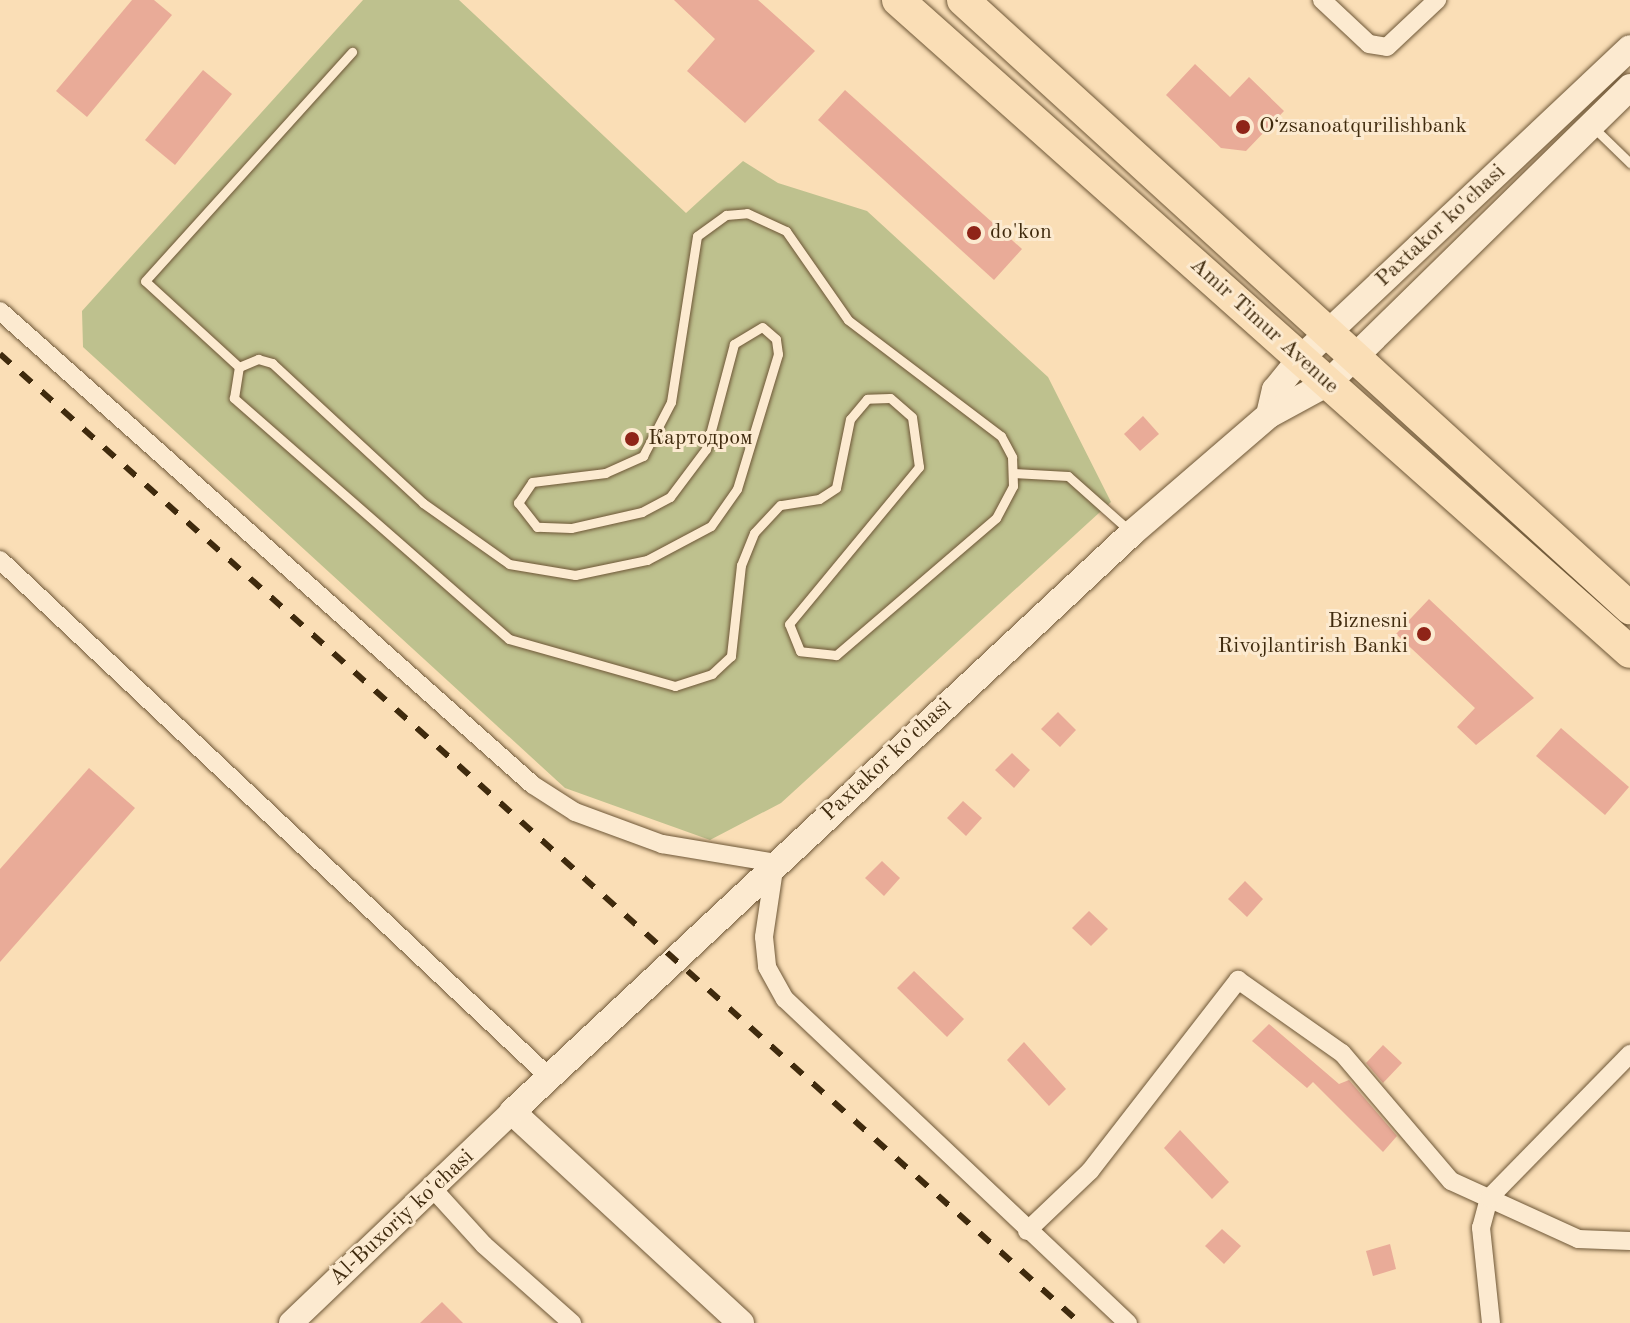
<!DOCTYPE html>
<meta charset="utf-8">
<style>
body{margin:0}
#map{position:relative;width:1630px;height:1323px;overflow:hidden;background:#fadeb6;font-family:"Old Standard TT",serif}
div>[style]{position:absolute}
.green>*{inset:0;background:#bec18e}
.building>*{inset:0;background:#e9ab98}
.roads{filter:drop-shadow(0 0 2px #6e5737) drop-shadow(0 0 2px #6e5737)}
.service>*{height:9px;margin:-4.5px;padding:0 4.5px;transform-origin:4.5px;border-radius:4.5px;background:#fcead0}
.minor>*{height:18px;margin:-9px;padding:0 9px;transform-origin:9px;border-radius:9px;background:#fcead0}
.tertiary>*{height:24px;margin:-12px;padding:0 12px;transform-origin:12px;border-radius:12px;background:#fcead0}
.secondary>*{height:26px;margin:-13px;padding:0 13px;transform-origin:13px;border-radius:13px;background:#fcead0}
.trunk>*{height:32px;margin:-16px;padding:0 16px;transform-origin:16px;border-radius:16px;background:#fadeb6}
.rail>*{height:6px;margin-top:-3px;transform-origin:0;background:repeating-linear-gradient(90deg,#3f2a0d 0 14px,transparent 0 28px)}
.dots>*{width:22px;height:22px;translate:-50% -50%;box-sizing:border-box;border:4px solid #fcead0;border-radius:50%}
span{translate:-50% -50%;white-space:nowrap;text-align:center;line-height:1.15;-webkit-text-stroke:6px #fcead0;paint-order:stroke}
.poi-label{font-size:22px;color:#3f2a0d}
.left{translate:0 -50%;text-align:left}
.right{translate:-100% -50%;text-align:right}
.street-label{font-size:22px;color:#3f2a0d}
</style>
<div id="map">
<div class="green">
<div style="clip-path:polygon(363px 0,459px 0,686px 213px,743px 161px,778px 183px,867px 211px,1048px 377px,1111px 502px,781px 803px,710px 840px,565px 788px,83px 347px,82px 311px)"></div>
</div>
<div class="building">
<div style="clip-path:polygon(132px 0,154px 0,172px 15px,87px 117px,56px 91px)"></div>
<div style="clip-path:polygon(674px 0,758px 0,815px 51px,745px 123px,687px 71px,715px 39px)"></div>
<div style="clip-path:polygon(1195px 64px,1230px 97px,1249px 77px,1284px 111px,1246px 151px,1221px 148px,1166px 95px)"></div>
<div style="clip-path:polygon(203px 70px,232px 94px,175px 165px,145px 140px)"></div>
<div style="clip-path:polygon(845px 90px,1022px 249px,994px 280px,818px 120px)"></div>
<div style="clip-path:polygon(1143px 416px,1159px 434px,1140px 451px,1124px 434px)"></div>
<div style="clip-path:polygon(1429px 599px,1534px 698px,1476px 745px,1457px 727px,1475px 708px,1396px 634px)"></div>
<div style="clip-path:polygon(1058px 712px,1076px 730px,1060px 747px,1041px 729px)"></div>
<div style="clip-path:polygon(1561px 728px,1629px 787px,1605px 815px,1536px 756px)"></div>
<div style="clip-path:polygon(1012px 753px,1030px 770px,1014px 788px,995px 770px)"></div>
<div style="clip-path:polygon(89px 768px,135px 808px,0 962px,0 869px)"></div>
<div style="clip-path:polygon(963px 801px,982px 818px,966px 836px,947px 818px)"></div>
<div style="clip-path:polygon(882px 861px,900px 878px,884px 896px,865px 878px)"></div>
<div style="clip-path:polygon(1245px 881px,1263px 899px,1247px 917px,1228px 899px)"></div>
<div style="clip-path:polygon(1089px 911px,1108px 929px,1091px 946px,1072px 928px)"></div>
<div style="clip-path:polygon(914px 971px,964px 1019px,947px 1037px,897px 988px)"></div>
<div style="clip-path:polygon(1269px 1024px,1339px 1084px,1349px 1080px,1397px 1136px,1383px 1152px,1313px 1082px,1307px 1088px,1252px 1041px)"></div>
<div style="clip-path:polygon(1024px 1042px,1066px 1089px,1049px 1106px,1007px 1060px)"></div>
<div style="clip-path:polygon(1383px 1045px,1402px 1063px,1383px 1083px,1366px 1063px)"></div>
<div style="clip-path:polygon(1180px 1130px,1229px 1182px,1212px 1199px,1164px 1148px)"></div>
<div style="clip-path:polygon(1222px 1229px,1241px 1246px,1224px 1264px,1205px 1246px)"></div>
<div style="clip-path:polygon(1390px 1244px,1396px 1269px,1373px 1276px,1366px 1251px)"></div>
<div style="clip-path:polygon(442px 1302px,463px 1323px,420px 1323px)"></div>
</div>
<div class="roads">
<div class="service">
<div style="left:1593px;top:127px;width:52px;rotate:44.2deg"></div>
<div style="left:747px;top:213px;width:43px;rotate:24.8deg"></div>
<div style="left:786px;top:231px;width:108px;rotate:55.1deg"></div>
<div style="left:848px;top:320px;width:192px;rotate:37.2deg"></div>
<div style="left:1001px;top:436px;width:24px;rotate:62deg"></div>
<div style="left:1012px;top:457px;width:29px;rotate:88deg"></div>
<div style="left:1013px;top:486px;width:36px;rotate:118deg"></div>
<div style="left:996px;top:518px;width:211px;rotate:139.4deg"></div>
<div style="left:836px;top:655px;width:36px;rotate:-174deg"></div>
<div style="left:800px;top:651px;width:29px;rotate:-112deg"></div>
<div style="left:789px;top:624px;width:204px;rotate:-50.4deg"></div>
<div style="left:919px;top:467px;width:50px;rotate:-98deg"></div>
<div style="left:912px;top:417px;width:29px;rotate:-139deg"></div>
<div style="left:890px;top:398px;width:23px;rotate:178deg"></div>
<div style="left:867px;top:399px;width:26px;rotate:130deg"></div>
<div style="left:850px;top:419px;width:70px;rotate:101.5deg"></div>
<div style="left:836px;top:488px;width:20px;rotate:147deg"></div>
<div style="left:819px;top:499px;width:39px;rotate:171deg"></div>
<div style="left:780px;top:505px;width:38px;rotate:133deg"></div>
<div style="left:754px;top:533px;width:35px;rotate:112deg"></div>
<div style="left:741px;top:565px;width:92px;rotate:96.3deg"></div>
<div style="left:731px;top:656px;width:26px;rotate:137deg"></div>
<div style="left:712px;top:674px;width:39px;rotate:162deg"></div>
<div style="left:675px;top:686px;width:173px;rotate:-164.2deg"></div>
<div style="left:509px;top:639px;width:366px;rotate:-138.8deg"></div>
<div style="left:234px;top:398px;width:31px;rotate:-81deg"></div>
<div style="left:239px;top:367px;width:21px;rotate:-23deg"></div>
<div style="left:258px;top:359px;width:15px;rotate:16deg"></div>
<div style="left:272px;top:363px;width:206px;rotate:42.8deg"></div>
<div style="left:423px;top:503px;width:105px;rotate:35.3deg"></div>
<div style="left:509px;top:564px;width:67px;rotate:9.5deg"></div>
<div style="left:575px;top:575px;width:74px;rotate:-11.8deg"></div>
<div style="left:647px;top:560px;width:72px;rotate:-28deg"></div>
<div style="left:711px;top:526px;width:45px;rotate:-54.9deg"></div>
<div style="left:737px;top:489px;width:141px;rotate:-73.1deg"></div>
<div style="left:778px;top:354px;width:15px;rotate:-98deg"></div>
<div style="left:776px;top:339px;width:18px;rotate:-139deg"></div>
<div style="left:762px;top:327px;width:33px;rotate:149deg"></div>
<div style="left:734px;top:344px;width:109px;rotate:104.9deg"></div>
<div style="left:706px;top:449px;width:60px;rotate:126.9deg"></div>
<div style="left:670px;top:497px;width:32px;rotate:152deg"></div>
<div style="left:642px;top:512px;width:73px;rotate:167.3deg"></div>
<div style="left:571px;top:528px;width:34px;rotate:-178deg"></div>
<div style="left:537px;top:527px;width:31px;rotate:-128deg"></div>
<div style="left:518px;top:503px;width:25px;rotate:-56deg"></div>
<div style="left:532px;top:482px;width:74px;rotate:-7deg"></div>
<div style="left:605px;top:473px;width:42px;rotate:-24.1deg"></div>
<div style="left:643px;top:456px;width:61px;rotate:-62.6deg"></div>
<div style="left:671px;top:402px;width:168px;rotate:-81.1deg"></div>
<div style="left:697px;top:236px;width:36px;rotate:-36deg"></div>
<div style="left:726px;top:215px;width:21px;rotate:-5deg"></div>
<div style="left:239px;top:367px;width:127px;rotate:-137.5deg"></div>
<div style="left:145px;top:281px;width:309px;rotate:-47.9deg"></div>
<div style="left:1013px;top:473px;width:55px;rotate:3.1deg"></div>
<div style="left:1068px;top:476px;width:84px;rotate:41.6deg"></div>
</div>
<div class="minor">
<div style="left:1322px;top:0;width:64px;rotate:43.1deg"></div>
<div style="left:1369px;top:44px;width:18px;rotate:9deg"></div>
<div style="left:1387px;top:47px;width:69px;rotate:-43.2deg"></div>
<div style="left:0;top:311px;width:713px;rotate:41.65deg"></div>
<div style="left:533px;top:785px;width:50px;rotate:32.7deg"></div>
<div style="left:575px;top:812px;width:93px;rotate:20.2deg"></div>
<div style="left:662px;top:844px;width:115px;rotate:9.5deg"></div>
<div style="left:775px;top:863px;width:75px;rotate:98.5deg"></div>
<div style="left:764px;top:937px;width:30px;rotate:84deg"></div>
<div style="left:767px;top:967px;width:37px;rotate:61deg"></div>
<div style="left:785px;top:999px;width:472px;rotate:43.4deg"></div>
<div style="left:0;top:560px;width:754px;rotate:43.28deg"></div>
<div style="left:434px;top:1190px;width:74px;rotate:47.7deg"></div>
<div style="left:484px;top:1245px;width:118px;rotate:41.6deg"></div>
<div style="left:1027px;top:1231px;width:87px;rotate:-43.6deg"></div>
<div style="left:1090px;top:1171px;width:242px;rotate:-52.2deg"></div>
<div style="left:1238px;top:980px;width:127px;rotate:35.1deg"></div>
<div style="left:1342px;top:1053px;width:168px;rotate:49.6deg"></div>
<div style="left:1451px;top:1181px;width:140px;rotate:24.5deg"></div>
<div style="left:1578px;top:1239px;width:52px;rotate:2.2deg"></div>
<div style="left:1491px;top:1323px;width:96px;rotate:-96deg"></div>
<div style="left:1481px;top:1228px;width:31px;rotate:-75deg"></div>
<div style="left:1489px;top:1198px;width:202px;rotate:-45.6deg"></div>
</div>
<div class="tertiary">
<div style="left:291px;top:1323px;width:306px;rotate:-43.7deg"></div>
</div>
<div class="secondary">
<div style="left:1269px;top:415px;width:26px;rotate:-77deg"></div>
<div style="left:1275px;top:390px;width:40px;rotate:-51deg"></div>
<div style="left:1300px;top:359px;width:453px;rotate:-43.3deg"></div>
<div style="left:741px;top:1323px;width:311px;rotate:-137.3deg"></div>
<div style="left:512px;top:1112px;width:848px;rotate:-43.04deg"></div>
<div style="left:1132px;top:533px;width:181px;rotate:-40.7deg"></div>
<div style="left:1269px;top:415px;width:67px;rotate:-28.5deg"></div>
<div style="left:1328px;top:383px;width:423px;rotate:-44.4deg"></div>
</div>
<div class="trunk">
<div style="left:898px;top:0;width:980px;rotate:41.69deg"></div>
<div style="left:963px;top:0;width:903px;rotate:42.35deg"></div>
</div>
</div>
<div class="rail">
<div style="left:0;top:354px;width:1451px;rotate:41.9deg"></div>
</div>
<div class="dots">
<div style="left:1243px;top:127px;background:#8f2418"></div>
<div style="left:974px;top:233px;background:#8f2418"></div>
<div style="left:632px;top:439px;background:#8f2418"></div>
<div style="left:1424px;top:634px;background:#8f2418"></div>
</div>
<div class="poi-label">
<span class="left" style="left:1259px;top:127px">Oʻzsanoatqurilishbank</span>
<span class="left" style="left:990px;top:233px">do'kon</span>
<span class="left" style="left:648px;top:439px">Картодром</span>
<span class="right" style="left:1408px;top:634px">Biznesni<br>Rivojlantirish Banki</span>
</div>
<div class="street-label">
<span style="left:1441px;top:226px;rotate:-43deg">Paxtakor ko'chasi</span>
<span style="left:1264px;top:326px;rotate:42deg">Amir Timur Avenue</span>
<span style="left:887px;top:760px;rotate:-43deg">Paxtakor ko'chasi</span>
<span style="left:402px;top:1218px;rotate:-43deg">Al-Buxoriy ko'chasi</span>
</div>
</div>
